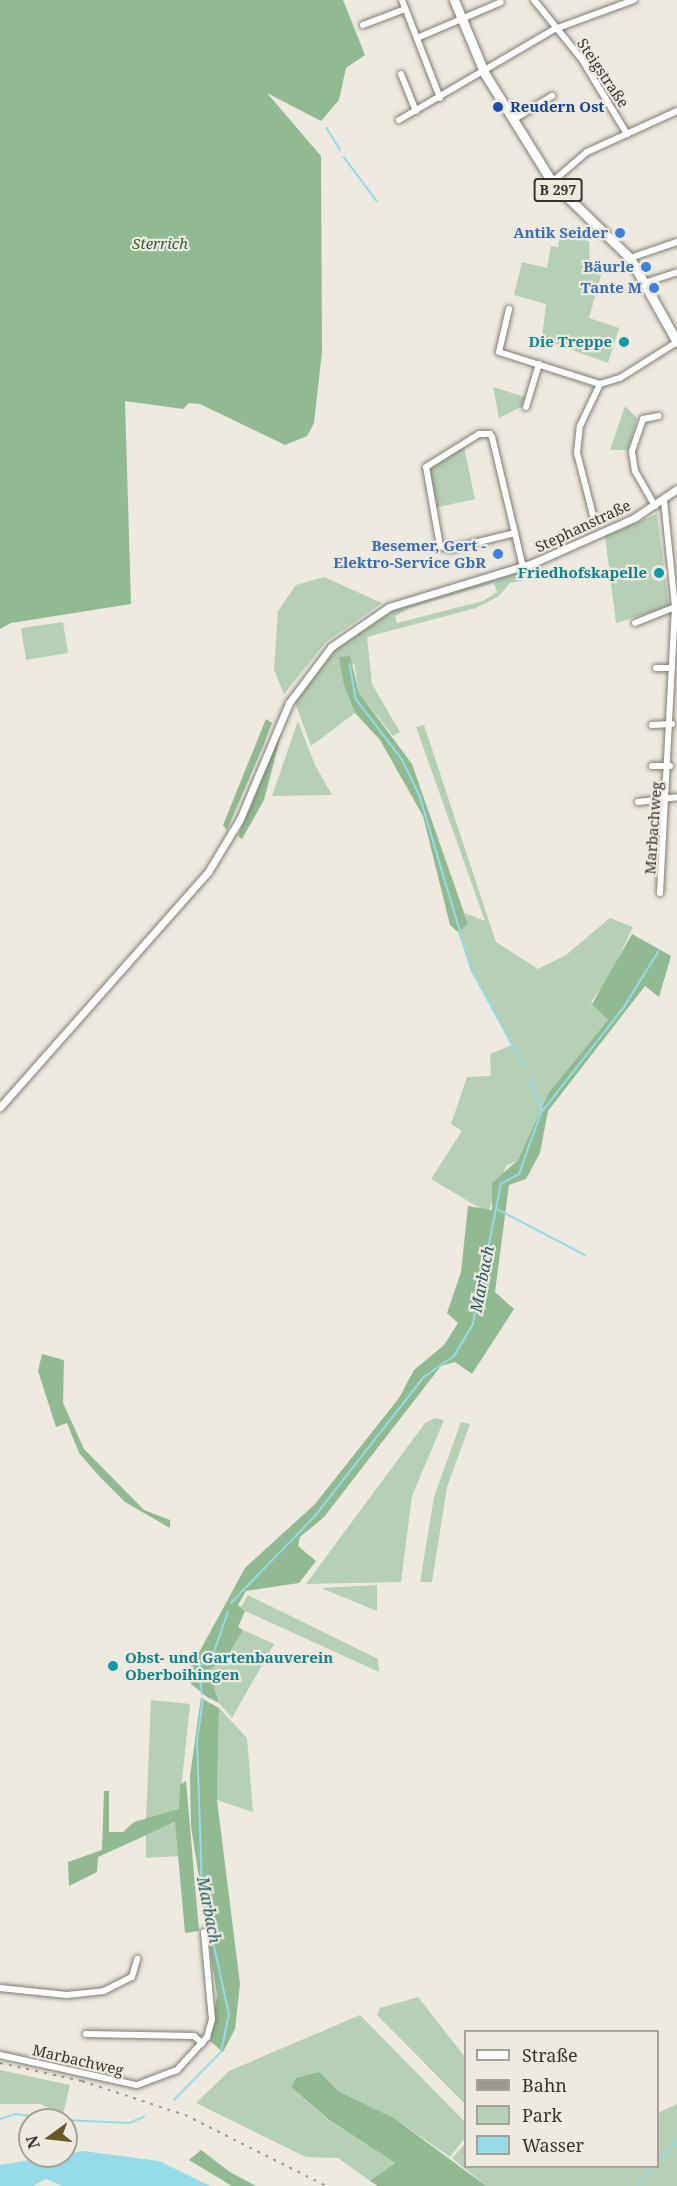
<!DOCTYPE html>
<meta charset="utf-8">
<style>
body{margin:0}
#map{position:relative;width:677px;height:2186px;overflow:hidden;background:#eeeadf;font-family:"Noto Serif",serif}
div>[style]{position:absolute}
.green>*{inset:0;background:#b5d0b5}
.forest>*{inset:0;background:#91ba92}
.water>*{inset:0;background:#95dbe8}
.stream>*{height:1.5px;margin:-0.75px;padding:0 0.75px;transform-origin:0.75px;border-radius:0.75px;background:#95dbe8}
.roads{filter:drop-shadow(0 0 2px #807c73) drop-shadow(0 0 2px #807c73)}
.minor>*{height:6px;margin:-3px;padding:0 3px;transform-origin:3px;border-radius:3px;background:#fff}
.tertiary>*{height:7px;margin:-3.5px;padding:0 3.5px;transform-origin:3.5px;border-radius:3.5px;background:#fff}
.primary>*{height:9px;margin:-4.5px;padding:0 4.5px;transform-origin:4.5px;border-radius:4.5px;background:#fff}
.rail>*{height:1.5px;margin-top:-0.75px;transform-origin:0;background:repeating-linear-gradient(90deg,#9a978f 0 3px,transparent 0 9px)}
.dots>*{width:16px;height:16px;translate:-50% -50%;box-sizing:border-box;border:3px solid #eeeadf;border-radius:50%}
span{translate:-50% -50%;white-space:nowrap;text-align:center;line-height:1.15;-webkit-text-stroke:4.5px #eeeadf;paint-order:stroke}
.shield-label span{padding:2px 4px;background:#eeeadf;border:2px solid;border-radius:4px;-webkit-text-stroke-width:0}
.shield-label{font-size:14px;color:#35342f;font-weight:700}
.street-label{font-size:15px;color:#35342f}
.transit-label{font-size:15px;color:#164399;font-weight:700}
.left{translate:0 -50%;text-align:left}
.shop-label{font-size:15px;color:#366cbe;font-weight:700}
.right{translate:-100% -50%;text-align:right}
.park-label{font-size:15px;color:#2b6430;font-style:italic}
.culture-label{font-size:15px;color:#0d838f;font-weight:700}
.water-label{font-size:16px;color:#1e5862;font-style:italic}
.legend{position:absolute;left:464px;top:2030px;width:195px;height:138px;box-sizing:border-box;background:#eeeadf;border:2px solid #a4a199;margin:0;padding:8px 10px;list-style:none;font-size:18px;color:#35342f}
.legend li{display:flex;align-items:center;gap:12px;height:30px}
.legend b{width:30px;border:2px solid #a4a199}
.north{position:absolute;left:18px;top:2108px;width:60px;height:60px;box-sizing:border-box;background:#eeeadf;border:2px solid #a4a199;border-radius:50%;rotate:255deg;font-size:16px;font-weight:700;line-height:24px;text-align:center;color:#35342f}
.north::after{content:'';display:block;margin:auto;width:21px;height:27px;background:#675a26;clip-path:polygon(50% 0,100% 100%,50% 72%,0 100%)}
</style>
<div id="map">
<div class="green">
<div style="clip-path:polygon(560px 235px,589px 241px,590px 272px,601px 275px,589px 318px,619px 328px,608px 363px,542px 339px,546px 304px,514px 295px,522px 262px,547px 268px,551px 246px,558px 247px)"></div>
<div style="clip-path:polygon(493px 387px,525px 397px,523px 406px,499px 418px)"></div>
<div style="clip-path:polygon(625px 406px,637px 418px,628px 450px,610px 450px)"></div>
<div style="clip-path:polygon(464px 447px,475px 499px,434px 508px,429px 469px)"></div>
<div style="clip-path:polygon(657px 514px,669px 607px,616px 623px,605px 536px)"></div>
<div style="clip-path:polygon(evenodd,532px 568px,535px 578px,510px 583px,499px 596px,476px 608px,367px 637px,372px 684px,400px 732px,393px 736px,359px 693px,354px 663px,344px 685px,355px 713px,311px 746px,294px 700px,343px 640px,407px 603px,532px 568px,494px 583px,497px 592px,483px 601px,397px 623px,395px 616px,410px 608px,494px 583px)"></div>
<div style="clip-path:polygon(324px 577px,382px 603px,326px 642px,284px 694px,274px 670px,278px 611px,296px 585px)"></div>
<div style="clip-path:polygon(63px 622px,68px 653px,26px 660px,21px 628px)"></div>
<div style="clip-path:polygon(298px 721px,315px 765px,332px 795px,272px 796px)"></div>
<div style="clip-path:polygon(424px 725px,496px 942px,538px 969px,566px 955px,610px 918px,633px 927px,609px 978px,591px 1002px,608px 1020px,549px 1092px,518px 1160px,506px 1166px,488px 1213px,431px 1179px,462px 1131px,451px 1124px,467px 1077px,491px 1076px,490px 1054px,512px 1045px,471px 971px,458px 932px,468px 924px,465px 913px,485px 921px,416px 727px)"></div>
<div style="clip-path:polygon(435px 1418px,444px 1420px,412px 1496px,401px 1582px,306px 1584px,425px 1423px)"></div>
<div style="clip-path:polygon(461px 1422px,470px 1424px,447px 1487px,432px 1582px,420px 1582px,434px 1497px)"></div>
<div style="clip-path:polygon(377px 1585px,377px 1611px,321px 1588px)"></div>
<div style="clip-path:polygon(248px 1595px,378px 1659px,379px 1672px,245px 1611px,241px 1607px)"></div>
<div style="clip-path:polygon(243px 1630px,274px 1644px,232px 1718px,219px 1703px,209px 1670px,226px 1659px)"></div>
<div style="clip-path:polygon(151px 1700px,190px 1704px,179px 1809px,146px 1821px)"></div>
<div style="clip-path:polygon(219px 1708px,247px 1738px,253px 1812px,217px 1800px)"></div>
<div style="clip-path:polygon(176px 1822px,179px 1856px,146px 1858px,146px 1835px)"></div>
<div style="clip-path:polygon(418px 1997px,465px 2057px,465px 2104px,377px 2015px,380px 2008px)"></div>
<div style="clip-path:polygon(360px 2015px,465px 2122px,465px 2138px,450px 2157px,394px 2118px,338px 2091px,320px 2072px,291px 2087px,328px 2120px,395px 2163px,370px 2181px,338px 2158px,306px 2157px,196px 2103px,229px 2071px)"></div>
<div style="clip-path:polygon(0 2070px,70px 2085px,63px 2114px,40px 2104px,0 2104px)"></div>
<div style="clip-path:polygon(677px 2104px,677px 2186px,486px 2186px,452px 2158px,465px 2144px,466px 2166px,658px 2166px,658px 2113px)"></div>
</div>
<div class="forest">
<div style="clip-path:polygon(0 0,343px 0,365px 55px,346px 68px,339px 100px,321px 121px,267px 93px,321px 156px,322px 352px,314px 423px,307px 436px,285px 445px,200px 404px,189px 403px,183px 409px,125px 401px,131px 604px,11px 623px,0 629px)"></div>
<div style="clip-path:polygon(350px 656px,359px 693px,412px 764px,468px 924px,458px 932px,450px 925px,423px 816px,380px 740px,355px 713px,344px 685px,339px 657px)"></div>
<div style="clip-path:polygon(266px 719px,272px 723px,264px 744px,227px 830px,223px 825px)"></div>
<div style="clip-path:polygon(282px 731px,264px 800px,242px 839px,238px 836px)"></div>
<div style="clip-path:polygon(632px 934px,671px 956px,659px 997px,645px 986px,548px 1111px,540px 1153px,526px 1179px,509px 1185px,495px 1292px,514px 1309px,472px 1374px,455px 1362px,441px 1366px,324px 1517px,300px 1537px,298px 1546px,316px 1561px,299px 1583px,246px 1591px,238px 1605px,245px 1611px,238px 1627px,243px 1630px,226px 1659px,209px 1670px,219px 1703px,207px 1697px,191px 1684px,190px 1669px,245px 1568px,315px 1504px,399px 1398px,414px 1370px,444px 1345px,458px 1323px,447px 1313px,461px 1272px,468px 1206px,492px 1210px,492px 1183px,518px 1160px,549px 1092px,608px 1020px,592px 1004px)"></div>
<div style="clip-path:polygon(42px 1354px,64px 1360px,63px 1403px,84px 1449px,144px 1510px,170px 1520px,170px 1528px,125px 1502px,100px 1477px,79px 1453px,67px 1423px,56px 1427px,38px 1371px)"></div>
<div style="clip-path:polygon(201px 1698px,219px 1708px,217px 1800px,240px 1984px,235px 2029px,223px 2052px,210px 2041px,217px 1995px,191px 1826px,190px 1776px)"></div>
<div style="clip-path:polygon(186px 1781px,199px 1931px,185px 1933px,175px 1822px,98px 1857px,97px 1872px,69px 1886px,68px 1862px,102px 1850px,104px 1791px,109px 1791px,109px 1832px,123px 1832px,134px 1822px,179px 1809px,180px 1785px)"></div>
<div style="clip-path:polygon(320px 2072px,338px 2091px,394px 2118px,486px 2186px,378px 2186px,370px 2181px,395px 2163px,329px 2120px,291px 2087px,296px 2078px)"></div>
<div style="clip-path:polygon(201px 2150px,230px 2172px,256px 2186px,232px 2186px,189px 2160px)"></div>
</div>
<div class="water">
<div style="clip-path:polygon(83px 2151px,159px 2161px,210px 2186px,63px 2186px,46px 2179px,33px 2186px,0 2186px,0 2165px)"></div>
</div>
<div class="stream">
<div style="left:327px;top:128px;width:26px;rotate:59deg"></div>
<div style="left:344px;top:157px;width:55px;rotate:53.1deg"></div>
<div style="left:350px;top:664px;width:36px;rotate:80deg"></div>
<div style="left:356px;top:699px;width:76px;rotate:52.5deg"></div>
<div style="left:402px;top:759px;width:41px;rotate:64.1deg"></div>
<div style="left:420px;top:796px;width:182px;rotate:73.4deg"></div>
<div style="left:472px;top:970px;width:111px;rotate:61.6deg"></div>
<div style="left:531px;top:1081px;width:31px;rotate:68deg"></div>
<div style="left:499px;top:1210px;width:97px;rotate:27.6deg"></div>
<div style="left:231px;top:1603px;width:121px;rotate:-46deg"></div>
<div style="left:315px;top:1516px;width:177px;rotate:-51.9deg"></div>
<div style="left:424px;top:1377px;width:37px;rotate:-35deg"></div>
<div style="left:454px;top:1356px;width:37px;rotate:-59deg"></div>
<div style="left:473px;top:1324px;width:143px;rotate:-78.7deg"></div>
<div style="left:501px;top:1184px;width:21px;rotate:-29deg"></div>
<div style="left:519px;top:1174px;width:65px;rotate:-70.2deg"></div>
<div style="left:541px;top:1113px;width:135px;rotate:-51.9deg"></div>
<div style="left:624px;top:1007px;width:65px;rotate:-58.3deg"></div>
<div style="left:202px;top:1695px;width:27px;rotate:-98deg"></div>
<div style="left:198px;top:1668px;width:23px;rotate:-45deg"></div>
<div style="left:214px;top:1652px;width:42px;rotate:-70.7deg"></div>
<div style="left:174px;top:2100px;width:67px;rotate:-45.6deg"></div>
<div style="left:221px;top:2052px;width:38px;rotate:-78deg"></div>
<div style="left:229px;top:2015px;width:127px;rotate:-102.3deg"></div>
<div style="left:202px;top:1891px;width:149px;rotate:-91.9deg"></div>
<div style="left:197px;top:1742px;width:43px;rotate:-82.1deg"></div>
<div style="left:0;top:2119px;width:16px;rotate:-18deg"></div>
<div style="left:15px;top:2114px;width:48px;rotate:7.1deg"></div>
<div style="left:66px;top:2120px;width:63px;rotate:2.7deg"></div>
<div style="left:129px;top:2123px;width:16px;rotate:-22deg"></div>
<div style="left:658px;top:2162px;width:28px;rotate:-48deg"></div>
<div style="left:636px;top:2186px;width:27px;rotate:-48deg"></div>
</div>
<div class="roads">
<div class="minor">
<div style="left:402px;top:0;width:105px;rotate:68.8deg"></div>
<div style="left:534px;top:0;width:75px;rotate:51deg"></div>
<div style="left:581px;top:58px;width:89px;rotate:58.8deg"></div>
<div style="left:363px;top:25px;width:45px;rotate:-20.9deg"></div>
<div style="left:417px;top:38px;width:91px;rotate:-23.2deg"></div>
<div style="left:401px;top:74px;width:40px;rotate:68deg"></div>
<div style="left:399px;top:120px;width:181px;rotate:-30.3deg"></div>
<div style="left:555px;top:29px;width:84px;rotate:-20.2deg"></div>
<div style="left:513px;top:120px;width:46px;rotate:-31.6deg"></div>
<div style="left:552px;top:182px;width:46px;rotate:-40.6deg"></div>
<div style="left:587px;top:152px;width:99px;rotate:-24.5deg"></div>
<div style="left:630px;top:258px;width:50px;rotate:-18.8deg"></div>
<div style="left:641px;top:284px;width:38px;rotate:-18deg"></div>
<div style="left:509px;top:309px;width:44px;rotate:103.1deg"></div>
<div style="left:499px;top:352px;width:106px;rotate:17.6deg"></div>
<div style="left:600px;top:384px;width:21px;rotate:-17deg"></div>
<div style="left:620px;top:378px;width:67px;rotate:-32.3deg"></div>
<div style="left:526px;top:407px;width:45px;rotate:-73.2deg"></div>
<div style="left:655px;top:506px;width:40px;rotate:-119.7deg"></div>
<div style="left:635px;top:471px;width:20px;rotate:-99deg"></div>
<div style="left:632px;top:451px;width:34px;rotate:-71deg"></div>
<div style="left:643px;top:419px;width:16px;rotate:-11deg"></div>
<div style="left:594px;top:519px;width:68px;rotate:-104.4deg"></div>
<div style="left:577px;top:453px;width:27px;rotate:-84deg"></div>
<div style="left:580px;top:426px;width:47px;rotate:-64.5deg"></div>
<div style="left:515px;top:533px;width:67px;rotate:166.2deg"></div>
<div style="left:450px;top:549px;width:10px;rotate:-163deg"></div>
<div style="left:440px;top:546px;width:80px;rotate:-100deg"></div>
<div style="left:426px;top:467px;width:62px;rotate:-31.9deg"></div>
<div style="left:479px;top:434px;width:11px"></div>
<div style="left:490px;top:434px;width:4px;rotate:56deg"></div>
<div style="left:492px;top:437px;width:134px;rotate:76.6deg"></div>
<div style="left:635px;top:623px;width:43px;rotate:-21.8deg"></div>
<div style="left:656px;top:668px;width:16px"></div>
<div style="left:652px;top:725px;width:20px;rotate:-3deg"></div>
<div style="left:652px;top:766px;width:18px"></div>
<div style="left:638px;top:802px;width:39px;rotate:-7deg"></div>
<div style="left:660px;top:893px;width:286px;rotate:-87deg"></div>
<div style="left:675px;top:607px;width:108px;rotate:-95.9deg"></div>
<div style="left:0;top:1988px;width:67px;rotate:6deg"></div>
<div style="left:67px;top:1995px;width:37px;rotate:-6deg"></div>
<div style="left:104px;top:1991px;width:31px;rotate:-27deg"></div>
<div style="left:132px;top:1977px;width:19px;rotate:-74deg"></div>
<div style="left:86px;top:2034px;width:108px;rotate:1.1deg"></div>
<div style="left:194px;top:2036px;width:11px;rotate:41deg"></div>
<div style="left:0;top:2055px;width:140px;rotate:12.4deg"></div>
<div style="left:137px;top:2085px;width:43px;rotate:-20.6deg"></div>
<div style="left:177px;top:2070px;width:45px;rotate:-47.7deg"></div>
<div style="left:207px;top:2037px;width:18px;rotate:-74deg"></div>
<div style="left:212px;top:2020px;width:88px;rotate:-95.2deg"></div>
</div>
<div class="tertiary">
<div style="left:0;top:1107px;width:314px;rotate:-48.5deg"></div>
<div style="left:208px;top:872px;width:62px;rotate:-58.9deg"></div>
<div style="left:240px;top:819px;width:126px;rotate:-67.1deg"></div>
<div style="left:289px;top:703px;width:70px;rotate:-53.1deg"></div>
<div style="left:331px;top:647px;width:70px;rotate:-34.6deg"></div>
<div style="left:389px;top:607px;width:151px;rotate:-17deg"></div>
<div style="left:533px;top:563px;width:111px;rotate:-24deg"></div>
<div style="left:634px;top:518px;width:52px;rotate:-34deg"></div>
</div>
<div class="primary">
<div style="left:454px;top:0;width:80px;rotate:67.3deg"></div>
<div style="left:485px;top:74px;width:127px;rotate:58.2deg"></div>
<div style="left:552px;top:182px;width:109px;rotate:44.3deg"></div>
<div style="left:630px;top:258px;width:96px;rotate:60.8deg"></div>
</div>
</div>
<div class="rail">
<div style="left:0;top:2063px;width:84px;rotate:12.4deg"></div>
<div style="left:82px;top:2081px;width:108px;rotate:18.3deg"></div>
<div style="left:185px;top:2115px;width:158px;rotate:26.7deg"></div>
</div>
<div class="dots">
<div style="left:498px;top:107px;background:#1a4fb4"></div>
<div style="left:620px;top:233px;background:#3f7fe0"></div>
<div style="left:646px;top:267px;background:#3f7fe0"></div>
<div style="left:654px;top:288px;background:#3f7fe0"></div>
<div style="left:624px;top:342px;background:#0f9aa8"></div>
<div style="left:498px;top:554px;background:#3f7fe0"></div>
<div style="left:659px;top:573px;background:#0f9aa8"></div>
<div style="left:113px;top:1666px;background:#0f9aa8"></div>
</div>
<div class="shield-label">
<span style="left:558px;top:190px">B 297</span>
</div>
<div class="street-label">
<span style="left:603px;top:73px;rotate:56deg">Steigstraße</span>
<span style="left:583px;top:526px;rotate:-25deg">Stephanstraße</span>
<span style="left:653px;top:828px;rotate:-86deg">Marbachweg</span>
<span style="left:78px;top:2060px;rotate:13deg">Marbachweg</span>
</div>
<div class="transit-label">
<span class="left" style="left:510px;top:107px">Reudern Ost</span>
</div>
<div class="shop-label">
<span class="right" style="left:608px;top:233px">Antik Seider</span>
<span class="right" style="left:634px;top:267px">Bäurle</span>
<span class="right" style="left:642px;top:288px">Tante M</span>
<span class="right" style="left:486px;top:554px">Besemer, Gert -<br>Elektro-Service GbR</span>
</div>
<div class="park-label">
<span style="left:160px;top:244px">Sterrich</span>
</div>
<div class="culture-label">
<span class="right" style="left:612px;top:342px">Die Treppe</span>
<span class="right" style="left:647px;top:573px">Friedhofskapelle</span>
<span class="left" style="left:125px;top:1666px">Obst- und Gartenbauverein<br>Oberboihingen</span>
</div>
<div class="water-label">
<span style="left:482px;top:1279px;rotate:-79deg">Marbach</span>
<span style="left:209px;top:1910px;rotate:79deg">Marbach</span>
</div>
<ul class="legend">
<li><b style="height:8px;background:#fff"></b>Straße</li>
<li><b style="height:8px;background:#9a978f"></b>Bahn</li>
<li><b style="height:16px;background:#b5d0b5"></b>Park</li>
<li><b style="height:16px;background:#95dbe8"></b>Wasser</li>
</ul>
<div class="north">N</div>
</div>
